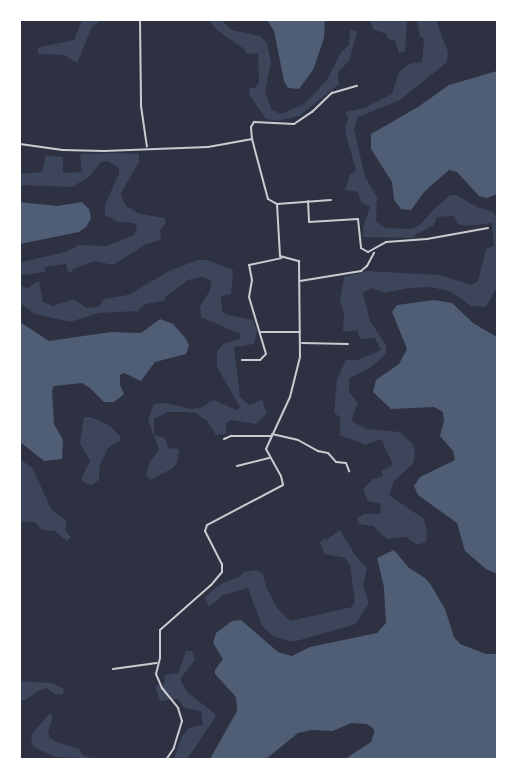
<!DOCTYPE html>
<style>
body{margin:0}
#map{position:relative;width:517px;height:779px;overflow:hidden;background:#2d3142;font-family:"Archivo Narrow",sans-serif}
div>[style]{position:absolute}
.green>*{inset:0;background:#3c4559}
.water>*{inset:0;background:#4f5d75}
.minor>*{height:2px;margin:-1px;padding:0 1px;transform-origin:1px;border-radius:1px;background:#caccd0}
span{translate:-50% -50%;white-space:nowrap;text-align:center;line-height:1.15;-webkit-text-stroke:4.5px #fff;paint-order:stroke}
.frame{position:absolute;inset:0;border:21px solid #fff;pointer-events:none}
</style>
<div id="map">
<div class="green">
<div style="clip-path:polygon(82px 20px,101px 20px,92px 27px,77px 63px,64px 55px,39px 54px,37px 49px,41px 47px,74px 40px)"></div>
<div style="clip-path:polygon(209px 20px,221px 20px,232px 30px,260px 36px,267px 43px,271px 62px,265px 92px,272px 110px,281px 114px,304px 104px,327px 80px,341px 52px,349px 45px,350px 29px,357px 32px,349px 61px,338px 72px,339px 84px,299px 116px,276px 121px,266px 119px,250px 96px,249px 88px,255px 88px,259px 82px,258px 53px,246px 54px,244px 49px,217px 30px)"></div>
<div style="clip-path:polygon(370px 20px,407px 20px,405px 51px,399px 53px,395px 41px,388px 39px,386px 34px,373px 29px)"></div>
<div style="clip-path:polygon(417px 20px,436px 20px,448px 52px,447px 62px,400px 100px,358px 117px,354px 129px,365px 177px,377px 197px,376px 222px,386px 228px,411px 229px,420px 225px,433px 210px,450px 195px,456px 195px,477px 207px,493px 212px,498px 219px,496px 289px,486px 307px,471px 306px,452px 292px,431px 287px,409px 288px,385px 293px,371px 288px,363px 293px,370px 321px,386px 345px,386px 354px,370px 368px,349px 378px,349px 392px,358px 403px,352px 417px,353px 422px,367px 429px,400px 432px,413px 444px,415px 454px,413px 464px,394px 481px,389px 495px,424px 519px,427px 533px,426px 542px,417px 545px,406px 537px,387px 539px,373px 526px,359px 524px,357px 518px,364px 514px,380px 514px,381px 504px,368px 501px,363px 489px,373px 479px,383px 476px,381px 471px,393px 465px,381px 439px,365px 445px,340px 435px,340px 418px,334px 412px,337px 379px,346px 360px,358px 360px,381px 350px,375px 338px,360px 339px,357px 330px,343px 332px,344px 314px,340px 301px,344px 277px,367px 271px,439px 275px,472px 285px,478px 281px,486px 249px,494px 246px,492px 223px,466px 226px,458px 224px,454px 216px,437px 217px,434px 225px,415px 235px,415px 238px,363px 237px,363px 227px,370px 207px,361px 202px,358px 192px,345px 190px,350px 175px,356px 170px,345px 131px,348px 117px,345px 112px,364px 108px,392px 94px,399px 72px,409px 64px,422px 62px,424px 39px,420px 36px)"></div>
<div style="clip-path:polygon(116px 153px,139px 154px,139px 162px,121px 193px,122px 198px,126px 206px,140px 214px,165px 218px,166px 222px,160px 230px,161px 240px,146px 244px,113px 265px,95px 261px,73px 269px,72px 272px,68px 272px,66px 264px,45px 267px,45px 272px,24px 275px,20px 273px,22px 262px,65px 252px,79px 245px,107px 246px,134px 235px,137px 227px,134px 223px,119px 222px,105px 215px,105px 205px,119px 173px,119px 168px,107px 161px,101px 162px,89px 177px,72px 187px,20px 185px,20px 174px,42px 172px,46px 155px,63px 157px,63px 173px,82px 172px,80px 154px)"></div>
<div style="clip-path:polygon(198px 260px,207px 260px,233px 270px,231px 294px,221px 296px,222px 311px,228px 315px,253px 320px,257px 331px,254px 344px,234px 347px,240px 397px,249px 405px,262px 400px,267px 413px,256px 424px,230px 420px,226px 424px,226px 434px,216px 435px,207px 421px,194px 412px,168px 412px,154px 419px,154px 435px,165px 438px,168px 448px,179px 449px,177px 463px,173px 468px,150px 480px,146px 475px,150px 462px,159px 450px,148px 419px,154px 404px,164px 403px,192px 409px,202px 407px,214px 400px,236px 410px,240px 407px,217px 367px,217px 351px,223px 344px,240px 339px,240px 334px,201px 317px,200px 307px,210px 290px,211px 280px,202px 277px,188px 280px,165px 297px,164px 301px,145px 304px,138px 311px,99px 313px,70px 322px,35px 314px,20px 303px,20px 286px,28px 288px,39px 281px,43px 302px,53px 306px,74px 299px,86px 308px,99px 307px,104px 299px,128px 295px,171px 270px)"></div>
<div style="clip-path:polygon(84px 417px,91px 417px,110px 426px,120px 436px,120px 441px,108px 448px,100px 465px,99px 480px,91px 485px,82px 481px,82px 477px,90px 461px,80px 444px)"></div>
<div style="clip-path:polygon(20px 459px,32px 468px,52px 510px,67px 521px,65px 530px,71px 537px,67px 541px,55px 531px,42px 530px,35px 522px,20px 522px)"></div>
<div style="clip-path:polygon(340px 530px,355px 555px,367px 568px,363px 586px,369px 603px,356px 624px,293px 642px,273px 636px,262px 626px,248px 588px,223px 595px,209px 607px,205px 598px,210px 592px,223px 583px,239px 577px,244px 572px,256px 570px,263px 574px,266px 587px,278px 609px,290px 621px,352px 607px,355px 601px,350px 566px,345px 558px,325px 554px,320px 543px,324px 538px,326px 540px)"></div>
<div style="clip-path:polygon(186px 651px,192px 651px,195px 660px,180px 679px,187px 692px,215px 714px,215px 718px,187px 759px,174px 759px,182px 736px,189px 728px,203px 725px,201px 711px,184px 708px,178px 699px,160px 701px,155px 686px,164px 684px,165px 675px,178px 673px)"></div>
<div style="clip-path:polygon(20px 681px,52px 683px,64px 689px,63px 694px,54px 694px,47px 688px,38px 691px,26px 700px,20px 700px)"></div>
<div style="clip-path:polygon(49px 714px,53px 715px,48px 733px,50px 738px,59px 743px,78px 748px,84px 756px,97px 759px,55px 757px,36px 748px,32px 744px,31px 735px)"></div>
</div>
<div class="water">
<div style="clip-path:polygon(267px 20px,325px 20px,324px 38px,313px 70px,299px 89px,288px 88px,284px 81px,274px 31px)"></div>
<div style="clip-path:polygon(497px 71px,497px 194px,487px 198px,479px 196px,457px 172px,449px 170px,424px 192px,411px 210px,401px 209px,394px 200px,392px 182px,371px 149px,371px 134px,418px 107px,449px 85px)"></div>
<div style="clip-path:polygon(20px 202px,57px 206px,82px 202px,89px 209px,91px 218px,86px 227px,79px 232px,20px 244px)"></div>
<div style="clip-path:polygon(434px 300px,452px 303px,473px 323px,497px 337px,497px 574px,486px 569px,465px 551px,457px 523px,418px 495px,414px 486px,420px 477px,455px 460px,453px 451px,440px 436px,444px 421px,443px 412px,434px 407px,391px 409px,373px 392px,376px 380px,399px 364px,407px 349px,392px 312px,397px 305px)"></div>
<div style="clip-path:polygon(160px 319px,173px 324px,186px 339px,189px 345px,186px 354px,155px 362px,141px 381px,124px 373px,120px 375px,120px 385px,124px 394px,114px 402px,104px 402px,90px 388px,82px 383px,54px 386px,52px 391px,54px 424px,63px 440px,62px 459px,44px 461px,20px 442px,20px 322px,49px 341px,111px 332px,141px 333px)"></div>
<div style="clip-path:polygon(394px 550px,409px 568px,425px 578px,431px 585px,445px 609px,454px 637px,460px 644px,486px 654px,497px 654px,497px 759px,345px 759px,371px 742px,374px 733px,374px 729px,367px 724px,351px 723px,333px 731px,312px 730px,298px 733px,266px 759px,210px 759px,237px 711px,236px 697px,215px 674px,215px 670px,223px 659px,213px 643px,216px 633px,232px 621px,241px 620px,278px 652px,292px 656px,310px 647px,377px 633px,386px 623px,384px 587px,377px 558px)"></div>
</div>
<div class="minor">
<div style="left:140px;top:20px;width:86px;rotate:89.3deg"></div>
<div style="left:141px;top:106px;width:41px;rotate:81.7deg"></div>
<div style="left:252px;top:139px;width:12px;rotate:-95deg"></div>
<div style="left:251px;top:127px;width:6px;rotate:-59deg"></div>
<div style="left:254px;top:122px;width:40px;rotate:2.9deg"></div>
<div style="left:294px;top:124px;width:22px;rotate:-34deg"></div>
<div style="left:312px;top:112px;width:28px;rotate:-44deg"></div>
<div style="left:332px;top:93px;width:26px;rotate:-16deg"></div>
<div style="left:20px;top:144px;width:43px;rotate:7.9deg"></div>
<div style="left:63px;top:150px;width:41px;rotate:1.4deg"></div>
<div style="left:104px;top:151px;width:104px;rotate:-2.2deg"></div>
<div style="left:208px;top:147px;width:45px;rotate:-10.3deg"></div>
<div style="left:252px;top:139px;width:62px;rotate:75.1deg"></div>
<div style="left:268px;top:199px;width:10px;rotate:29deg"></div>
<div style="left:277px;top:204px;width:52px;rotate:86.7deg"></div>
<div style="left:280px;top:256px;width:20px;rotate:15deg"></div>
<div style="left:299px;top:261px;width:96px;rotate:89.4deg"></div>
<div style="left:300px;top:357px;width:41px;rotate:104deg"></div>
<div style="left:290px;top:397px;width:57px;rotate:114.8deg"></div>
<div style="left:266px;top:449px;width:31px;rotate:61deg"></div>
<div style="left:281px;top:476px;width:9px;rotate:77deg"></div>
<div style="left:283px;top:485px;width:86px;rotate:152.2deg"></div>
<div style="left:207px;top:525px;width:6px;rotate:108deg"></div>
<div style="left:205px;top:531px;width:37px;rotate:63deg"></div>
<div style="left:222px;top:564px;width:8px;rotate:90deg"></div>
<div style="left:222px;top:572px;width:17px;rotate:130deg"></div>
<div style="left:211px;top:585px;width:68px;rotate:138.6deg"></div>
<div style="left:160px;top:630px;width:28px;rotate:90deg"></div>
<div style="left:160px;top:658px;width:16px;rotate:104deg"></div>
<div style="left:156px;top:674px;width:15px;rotate:67deg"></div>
<div style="left:162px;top:688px;width:26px;rotate:51deg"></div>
<div style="left:178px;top:708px;width:14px;rotate:73deg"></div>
<div style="left:182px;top:721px;width:28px;rotate:107deg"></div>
<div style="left:174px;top:748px;width:14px;rotate:124deg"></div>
<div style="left:308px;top:201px;width:21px;rotate:87deg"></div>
<div style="left:309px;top:222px;width:49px;rotate:-3.5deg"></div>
<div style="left:358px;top:219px;width:29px;rotate:84deg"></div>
<div style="left:361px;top:248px;width:8px;rotate:30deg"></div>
<div style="left:368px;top:252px;width:21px;rotate:-29deg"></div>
<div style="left:386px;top:242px;width:41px;rotate:-4.2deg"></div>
<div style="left:427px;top:239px;width:62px;rotate:-10.2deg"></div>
<div style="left:277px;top:204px;width:54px;rotate:-4.2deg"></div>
<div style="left:300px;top:281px;width:62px;rotate:-9.3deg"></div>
<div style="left:361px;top:271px;width:8px;rotate:-40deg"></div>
<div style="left:367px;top:266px;width:15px;rotate:-62deg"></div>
<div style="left:260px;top:332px;width:40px"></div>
<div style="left:302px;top:343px;width:46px;rotate:1.2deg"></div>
<div style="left:242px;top:360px;width:18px"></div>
<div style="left:260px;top:360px;width:8px;rotate:-45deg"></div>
<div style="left:266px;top:354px;width:59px;rotate:-106.6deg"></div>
<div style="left:249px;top:297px;width:17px;rotate:-80deg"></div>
<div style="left:252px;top:280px;width:15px;rotate:-101deg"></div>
<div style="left:249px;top:265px;width:33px;rotate:-12deg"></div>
<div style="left:272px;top:434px;width:27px;rotate:13deg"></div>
<div style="left:298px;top:440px;width:23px;rotate:29deg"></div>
<div style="left:318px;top:451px;width:10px;rotate:11deg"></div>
<div style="left:328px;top:453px;width:12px;rotate:48deg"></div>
<div style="left:336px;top:462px;width:10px;rotate:6deg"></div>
<div style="left:346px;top:463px;width:9px;rotate:69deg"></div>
<div style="left:224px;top:439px;width:8px;rotate:-23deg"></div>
<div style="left:231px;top:436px;width:40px"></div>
<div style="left:237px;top:466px;width:33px;rotate:-14deg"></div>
<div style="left:113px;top:669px;width:44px;rotate:-7.8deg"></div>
</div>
<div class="frame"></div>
</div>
